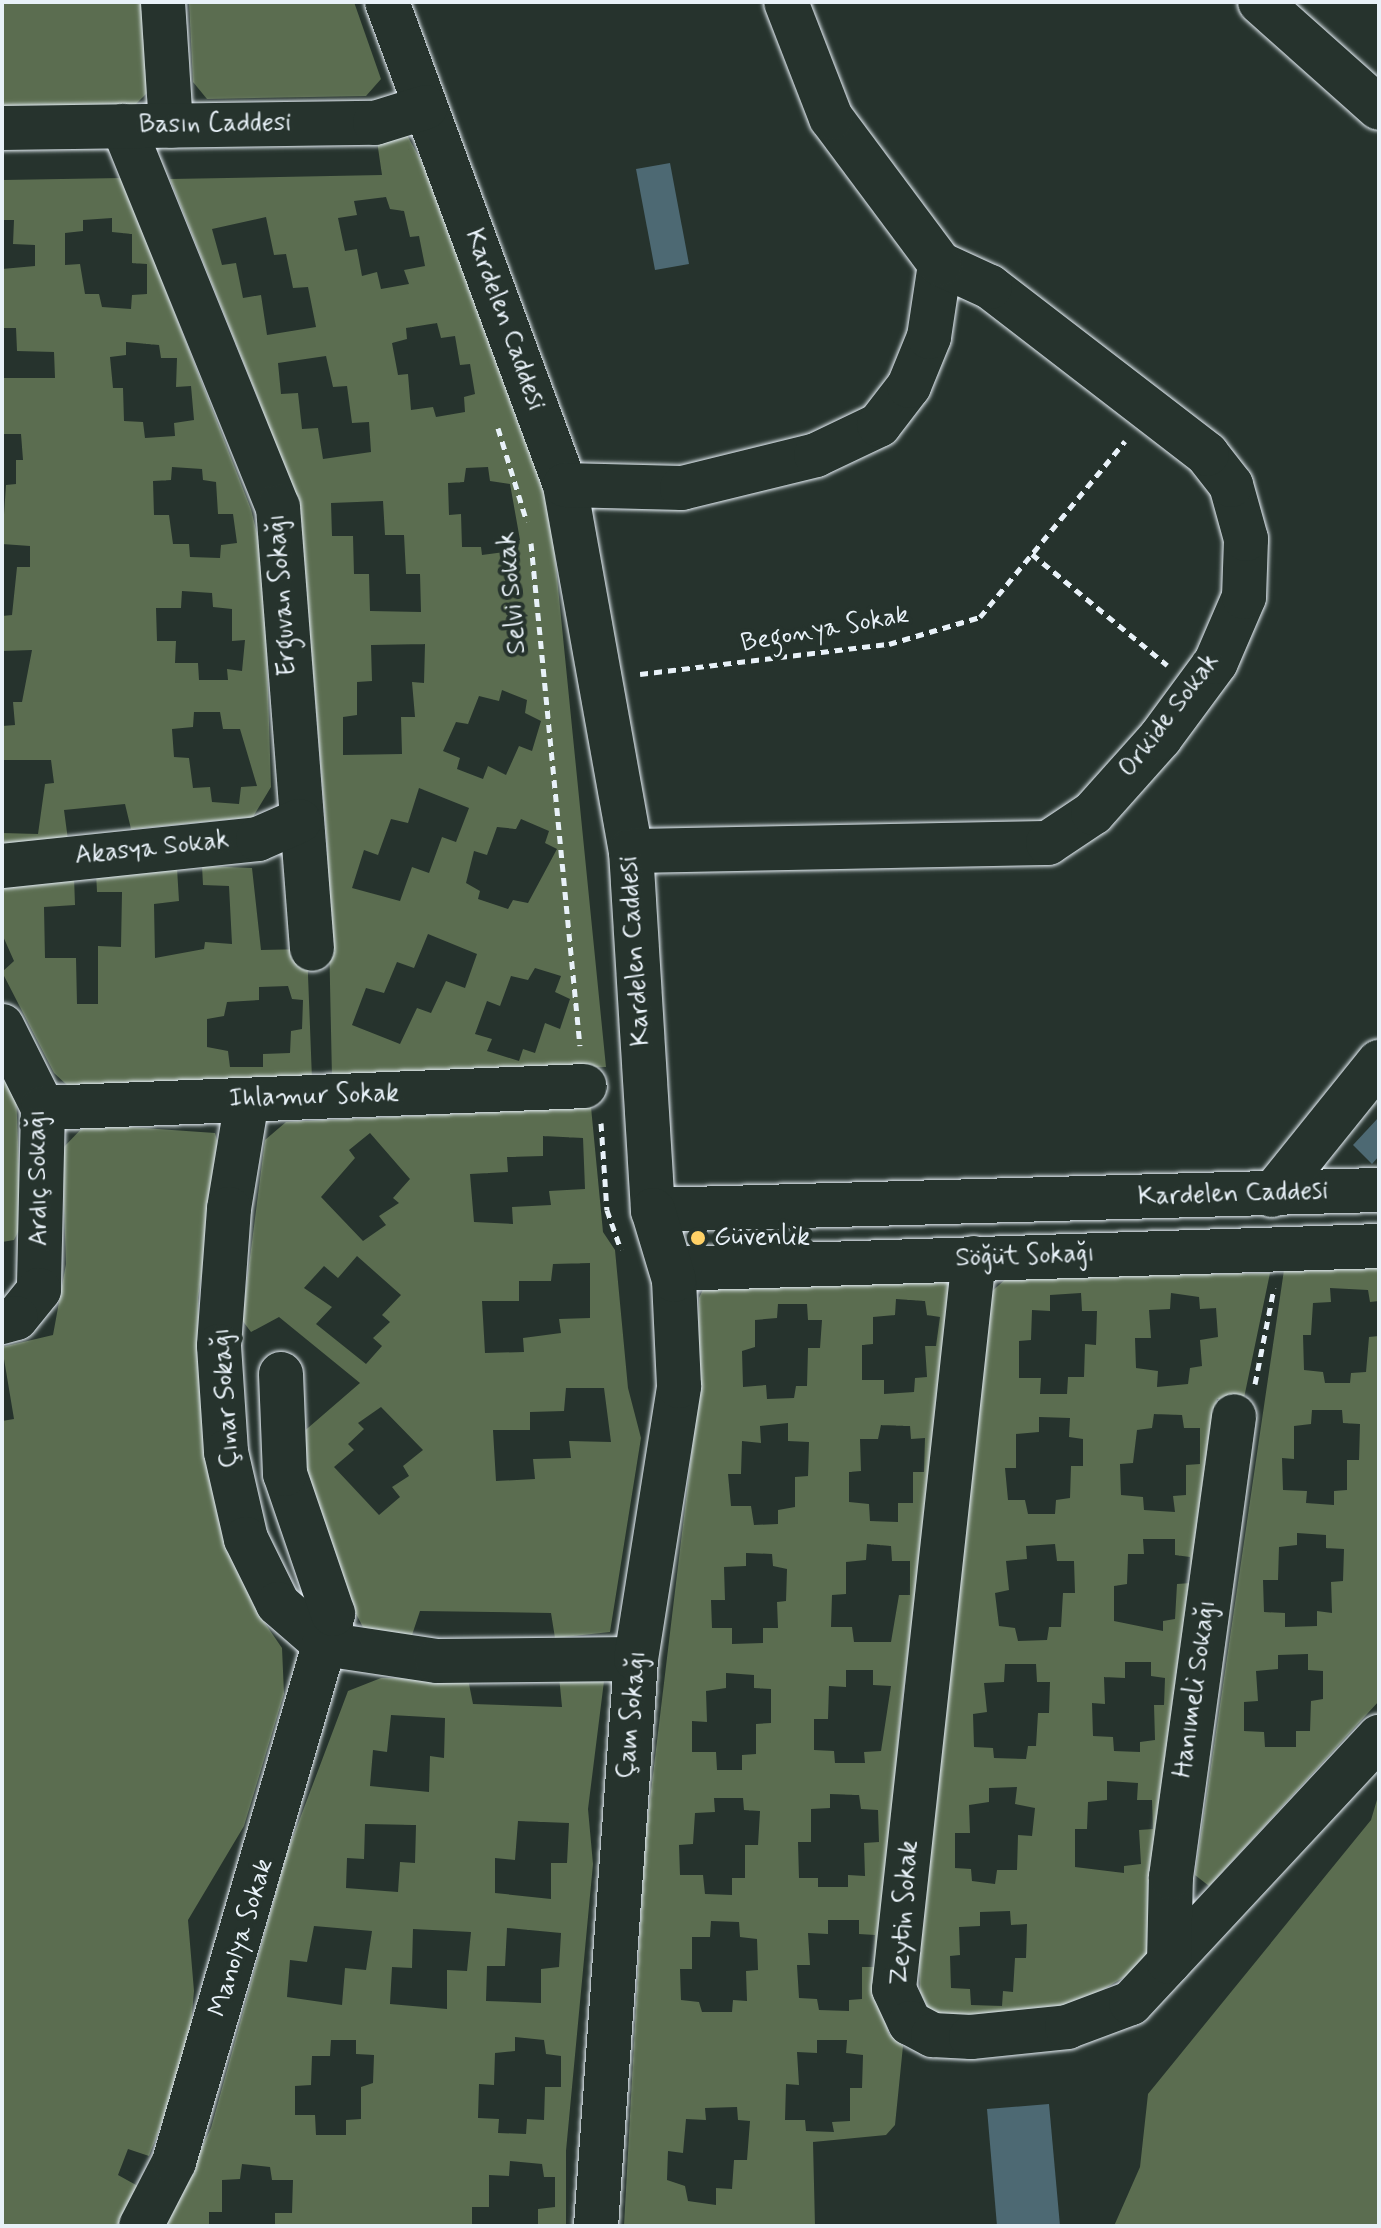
<!DOCTYPE html>
<meta charset="utf-8">
<style>
body{margin:0}
#map{position:relative;width:1381px;height:2228px;overflow:hidden;background:#26332d;font-family:Mynerve,sans-serif}
div>[style]{position:absolute}
.green>*{inset:0;background:#5b6d50}
.water>*{inset:0;background:#4d6973}
.path>*{height:5px;margin-top:-2.5px;transform-origin:0;background:repeating-linear-gradient(90deg,#e8f1f8 0 8px,transparent 0 14px)}
.roads{filter:drop-shadow(0 0 2px #e8f1f8) drop-shadow(0 0 2px #e8f1f8)}
.minor>*{height:44px;margin:-22px;padding:0 22px;transform-origin:22px;border-radius:22px;background:#26332d}
.dots>*{width:22px;height:22px;translate:-50% -50%;box-sizing:border-box;border:4px solid #26332d;border-radius:50%}
span{translate:-50% -50%;white-space:nowrap;text-align:center;line-height:1.15;-webkit-text-stroke:8px #26332d;paint-order:stroke}
.street-label{font-size:26px;color:#e8f1f8}
.poi-label{font-size:26px;color:#e8f1f8}
.left{translate:0 -50%;text-align:left}
.frame{position:absolute;inset:0;border:4px solid #e8f1f8;pointer-events:none}
</style>
<div id="map">
<div class="green">
<div style="clip-path:polygon(2px 2px,147px 2px,150px 90px,134px 106px,2px 109px)"></div>
<div style="clip-path:polygon(189px 2px,354px 2px,381px 79px,366px 96px,207px 99px,193px 82px)"></div>
<div style="clip-path:polygon(evenodd,406px 133px,437px 190px,519px 425px,538px 456px,551px 517px,606px 1067px,332px 1078px,327px 841px,302px 539px,260px 403px,170px 179px,382px 175px,377px 141px,406px 133px,386px 197px,390px 209px,404px 211px,410px 237px,419px 236px,425px 266px,404px 270px,409px 284px,381px 289px,377px 272px,362px 276px,357px 249px,345px 251px,338px 218px,357px 215px,354px 201px,386px 197px,406px 133px,266px 217px,274px 255px,286px 254px,293px 288px,308px 287px,316px 327px,267px 335px,261px 295px,243px 298px,236px 263px,222px 265px,212px 229px,266px 217px,406px 133px,437px 323px,441px 338px,455px 336px,460px 365px,470px 364px,475px 394px,464px 397px,465px 412px,436px 417px,433px 407px,411px 410px,408px 374px,398px 375px,392px 343px,407px 339px,406px 328px,437px 323px,406px 133px,326px 356px,333px 387px,347px 386px,352px 423px,369px 422px,371px 452px,323px 459px,318px 428px,302px 429px,298px 393px,281px 394px,278px 363px,326px 356px,406px 133px,488px 467px,490px 481px,510px 484px,520px 540px,510px 540px,512px 551px,482px 555px,481px 547px,462px 547px,461px 514px,449px 515px,448px 483px,464px 482px,466px 468px,488px 467px,406px 133px,383px 501px,385px 535px,404px 535px,406px 574px,420px 574px,421px 612px,370px 611px,369px 574px,354px 574px,353px 536px,332px 536px,331px 503px,383px 501px,406px 133px,425px 644px,424px 683px,412px 682px,415px 717px,401px 717px,402px 754px,343px 755px,343px 717px,357px 715px,357px 682px,372px 681px,371px 645px,425px 644px,406px 133px,502px 690px,527px 700px,525px 713px,541px 721px,532px 751px,519px 746px,506px 775px,488px 766px,483px 779px,457px 769px,460px 758px,443px 751px,456px 722px,468px 724px,479px 696px,499px 701px,502px 690px,406px 133px,419px 788px,469px 808px,456px 842px,442px 837px,429px 873px,412px 867px,400px 901px,352px 888px,364px 850px,378px 855px,391px 819px,408px 823px,419px 788px,406px 133px,521px 819px,549px 831px,545px 843px,557px 849px,528px 903px,513px 900px,508px 909px,478px 899px,480px 891px,466px 883px,474px 851px,487px 855px,497px 827px,516px 829px,521px 819px,406px 133px,428px 934px,477px 954px,465px 988px,446px 981px,431px 1013px,417px 1008px,400px 1044px,352px 1025px,366px 988px,384px 993px,397px 962px,414px 968px,428px 934px,406px 133px,535px 968px,561px 976px,555px 992px,570px 999px,560px 1029px,545px 1023px,535px 1053px,523px 1049px,519px 1061px,487px 1051px,492px 1039px,475px 1034px,487px 1001px,500px 1006px,511px 976px,528px 980px,535px 968px)"></div>
<div style="clip-path:polygon(evenodd,122px 178px,251px 509px,264px 562px,271px 787px,253px 817px,131px 829px,125px 804px,64px 810px,68px 840px,2px 849px,2px 833px,38px 834px,45px 784px,54px 783px,51px 760px,2px 760px,2px 726px,15px 725px,13px 702px,22px 702px,32px 650px,2px 651px,2px 616px,12px 615px,17px 567px,30px 567px,30px 546px,2px 544px,6px 485px,16px 484px,16px 460px,23px 460px,21px 434px,2px 434px,2px 378px,55px 378px,54px 352px,17px 351px,16px 328px,2px 328px,2px 269px,35px 266px,35px 245px,13px 244px,14px 220px,2px 220px,2px 180px,122px 178px,112px 218px,112px 232px,132px 234px,132px 263px,147px 264px,147px 294px,132px 295px,131px 309px,102px 307px,99px 294px,85px 294px,80px 264px,65px 265px,65px 233px,83px 231px,83px 220px,112px 218px,122px 178px,126px 342px,159px 345px,161px 358px,177px 358px,176px 387px,191px 386px,194px 420px,174px 423px,175px 436px,145px 438px,143px 422px,124px 421px,123px 388px,113px 388px,110px 357px,126px 355px,126px 342px,122px 178px,172px 467px,202px 469px,203px 480px,216px 482px,218px 514px,233px 514px,237px 543px,221px 545px,220px 558px,190px 557px,189px 544px,173px 544px,169px 515px,154px 515px,153px 481px,171px 480px,172px 467px,122px 178px,182px 591px,212px 593px,213px 607px,232px 609px,232px 641px,245px 640px,242px 671px,227px 669px,228px 680px,199px 680px,198px 663px,175px 663px,176px 641px,157px 641px,156px 608px,181px 608px,182px 591px,122px 178px,194px 712px,220px 712px,223px 729px,240px 729px,257px 786px,241px 787px,239px 804px,212px 802px,210px 787px,193px 788px,189px 758px,174px 757px,172px 729px,193px 727px,194px 712px)"></div>
<div style="clip-path:polygon(evenodd,202px 866px,252px 868px,261px 950px,307px 949px,312px 1079px,67px 1085px,54px 1073px,2px 972px,14px 961px,2px 934px,2px 884px,74px 876px,75px 905px,44px 907px,45px 958px,76px 958px,77px 1004px,98px 1004px,98px 946px,121px 947px,122px 892px,97px 892px,96px 872px,177px 868px,179px 901px,154px 904px,155px 958px,204px 949px,205px 942px,232px 944px,229px 886px,203px 885px,202px 866px,288px 986px,292px 999px,303px 1000px,302px 1029px,291px 1031px,290px 1053px,263px 1054px,263px 1067px,230px 1067px,228px 1051px,207px 1047px,207px 1019px,224px 1016px,227px 1002px,259px 1000px,259px 987px,288px 986px)"></div>
<div style="clip-path:polygon(2px 1066px,16px 1090px,21px 1226px,14px 1240px,2px 1242px)"></div>
<div style="clip-path:polygon(evenodd,591px 1107px,603px 1232px,615px 1250px,628px 1388px,641px 1438px,610px 1632px,555px 1638px,551px 1613px,420px 1611px,412px 1635px,366px 1633px,337px 1577px,294px 1440px,360px 1383px,279px 1317px,251px 1332px,242px 1320px,265px 1140px,286px 1122px,591px 1107px,370px 1133px,410px 1179px,393px 1198px,399px 1203px,379px 1216px,386px 1225px,363px 1241px,321px 1197px,355px 1158px,349px 1150px,370px 1133px,591px 1107px,543px 1136px,583px 1138px,585px 1189px,549px 1191px,551px 1205px,512px 1207px,513px 1224px,474px 1222px,470px 1174px,508px 1172px,507px 1157px,543px 1156px,543px 1136px,591px 1107px,357px 1256px,401px 1295px,382px 1315px,390px 1322px,373px 1338px,382px 1346px,366px 1364px,316px 1324px,332px 1307px,304px 1288px,324px 1266px,338px 1278px,357px 1256px,591px 1107px,590px 1263px,590px 1318px,559px 1319px,561px 1333px,523px 1338px,524px 1352px,485px 1353px,482px 1301px,519px 1301px,519px 1281px,551px 1281px,553px 1264px,590px 1263px,591px 1107px,566px 1388px,604px 1388px,611px 1442px,569px 1441px,571px 1458px,533px 1459px,535px 1479px,496px 1481px,493px 1430px,530px 1430px,530px 1412px,564px 1411px,566px 1388px,591px 1107px,381px 1407px,423px 1450px,403px 1466px,409px 1476px,392px 1487px,400px 1497px,379px 1515px,334px 1467px,354px 1450px,348px 1444px,364px 1429px,358px 1423px,381px 1407px)"></div>
<div style="clip-path:polygon(86px 1124px,215px 1133px,220px 1151px,198px 1298px,201px 1389px,258px 1613px,282px 1648px,284px 1694px,244px 1826px,188px 1920px,194px 1991px,188px 2057px,149px 2156px,128px 2149px,118px 2175px,145px 2190px,124px 2226px,2px 2226px,2px 1421px,14px 1419px,2px 1347px,53px 1335px,66px 1264px,62px 1149px)"></div>
<div style="clip-path:polygon(evenodd,1379px 1266px,1379px 1301px,1370px 1302px,1368px 1290px,1330px 1288px,1331px 1302px,1313px 1303px,1311px 1335px,1303px 1335px,1304px 1370px,1323px 1372px,1325px 1383px,1350px 1383px,1351px 1373px,1366px 1372px,1369px 1337px,1379px 1336px,1379px 1701px,1209px 1886px,1195px 1875px,1284px 1270px,1379px 1266px,1312px 1410px,1342px 1410px,1343px 1423px,1360px 1424px,1359px 1460px,1347px 1460px,1347px 1490px,1334px 1491px,1334px 1505px,1306px 1503px,1307px 1491px,1283px 1490px,1282px 1458px,1294px 1459px,1294px 1426px,1311px 1424px,1312px 1410px,1379px 1266px,1297px 1533px,1326px 1535px,1326px 1548px,1344px 1549px,1343px 1581px,1331px 1582px,1332px 1613px,1317px 1611px,1317px 1626px,1285px 1627px,1285px 1613px,1264px 1612px,1263px 1580px,1278px 1580px,1279px 1547px,1297px 1545px,1297px 1533px,1379px 1266px,1308px 1654px,1308px 1670px,1323px 1671px,1323px 1699px,1311px 1701px,1310px 1731px,1296px 1731px,1296px 1747px,1265px 1747px,1264px 1732px,1244px 1731px,1244px 1702px,1258px 1701px,1256px 1671px,1278px 1669px,1278px 1655px,1308px 1654px)"></div>
<div style="clip-path:polygon(evenodd,936px 1272px,954px 1289px,900px 1719px,881px 2008px,889px 2034px,903px 2046px,895px 2125px,886px 2135px,813px 2142px,815px 2226px,624px 2226px,645px 1841px,697px 1408px,699px 1298px,706px 1283px,936px 1272px,896px 1299px,925px 1301px,927px 1315px,940px 1317px,936px 1346px,925px 1346px,927px 1377px,915px 1378px,914px 1392px,884px 1394px,884px 1380px,862px 1380px,862px 1345px,873px 1344px,873px 1317px,895px 1315px,896px 1299px,936px 1272px,778px 1304px,807px 1304px,808px 1320px,822px 1320px,820px 1348px,808px 1348px,807px 1386px,796px 1386px,794px 1398px,767px 1399px,766px 1385px,743px 1387px,742px 1351px,755px 1347px,755px 1320px,777px 1318px,778px 1304px,936px 1272px,788px 1423px,788px 1441px,809px 1442px,808px 1476px,795px 1477px,795px 1507px,778px 1510px,778px 1524px,754px 1525px,751px 1506px,731px 1506px,728px 1474px,741px 1474px,742px 1441px,761px 1443px,760px 1426px,788px 1423px,936px 1272px,881px 1425px,910px 1426px,911px 1439px,925px 1438px,924px 1472px,913px 1472px,913px 1503px,898px 1503px,898px 1522px,870px 1521px,869px 1504px,849px 1502px,849px 1472px,861px 1471px,860px 1439px,878px 1439px,881px 1425px,936px 1272px,867px 1544px,891px 1546px,892px 1561px,910px 1561px,910px 1595px,899px 1595px,891px 1642px,854px 1642px,852px 1627px,831px 1627px,832px 1595px,846px 1594px,846px 1562px,866px 1560px,867px 1544px,936px 1272px,746px 1553px,772px 1554px,773px 1566px,787px 1569px,786px 1601px,777px 1602px,778px 1628px,763px 1628px,763px 1643px,732px 1644px,732px 1628px,712px 1628px,711px 1600px,725px 1600px,724px 1567px,746px 1566px,746px 1553px,936px 1272px,846px 1670px,873px 1670px,873px 1685px,891px 1686px,881px 1751px,864px 1752px,865px 1763px,835px 1763px,834px 1751px,814px 1750px,814px 1719px,828px 1719px,829px 1686px,846px 1687px,846px 1670px,936px 1272px,726px 1673px,754px 1675px,754px 1688px,771px 1689px,771px 1723px,756px 1724px,756px 1754px,742px 1755px,742px 1770px,717px 1770px,716px 1752px,692px 1752px,692px 1721px,707px 1722px,706px 1691px,726px 1688px,726px 1673px,936px 1272px,830px 1794px,859px 1795px,861px 1809px,878px 1810px,879px 1842px,864px 1843px,865px 1876px,848px 1875px,848px 1887px,818px 1887px,818px 1878px,799px 1878px,798px 1842px,811px 1842px,811px 1809px,830px 1808px,830px 1794px,936px 1272px,714px 1798px,743px 1798px,744px 1810px,760px 1811px,758px 1845px,745px 1845px,745px 1878px,732px 1878px,732px 1895px,705px 1894px,703px 1875px,680px 1875px,679px 1845px,693px 1844px,695px 1813px,715px 1812px,714px 1798px,936px 1272px,828px 1920px,859px 1920px,859px 1934px,875px 1935px,874px 1967px,862px 1967px,862px 1999px,849px 2000px,849px 2011px,819px 2010px,817px 1999px,799px 1998px,797px 1965px,810px 1965px,808px 1933px,828px 1934px,828px 1920px,936px 1272px,711px 1921px,739px 1922px,740px 1937px,757px 1939px,758px 1970px,746px 1971px,747px 2001px,733px 2000px,732px 2012px,702px 2012px,699px 2002px,681px 2000px,680px 1969px,692px 1969px,692px 1937px,710px 1937px,711px 1921px,936px 1272px,817px 2040px,847px 2040px,846px 2053px,863px 2055px,862px 2088px,850px 2088px,850px 2121px,832px 2122px,834px 2132px,806px 2131px,805px 2120px,785px 2120px,786px 2084px,799px 2085px,797px 2052px,817px 2053px,817px 2040px,936px 1272px,737px 2107px,738px 2120px,750px 2121px,747px 2160px,734px 2160px,732px 2189px,716px 2188px,716px 2205px,688px 2201px,685px 2186px,667px 2180px,668px 2151px,683px 2153px,686px 2119px,706px 2120px,705px 2108px,737px 2107px)"></div>
<div style="clip-path:polygon(evenodd,1270px 1273px,1244px 1398px,1217px 1399px,1172px 1707px,1147px 1954px,1133px 1972px,1071px 2008px,987px 2024px,931px 2014px,920px 1992px,919px 1956px,990px 1293px,1008px 1277px,1270px 1273px,1081px 1293px,1082px 1311px,1097px 1311px,1096px 1345px,1085px 1344px,1084px 1377px,1068px 1377px,1067px 1394px,1040px 1394px,1041px 1378px,1019px 1378px,1019px 1341px,1031px 1340px,1032px 1310px,1050px 1311px,1050px 1295px,1081px 1293px,1270px 1273px,1171px 1293px,1199px 1297px,1200px 1309px,1216px 1308px,1218px 1337px,1200px 1340px,1202px 1366px,1190px 1368px,1188px 1384px,1157px 1387px,1158px 1371px,1136px 1368px,1135px 1338px,1151px 1338px,1149px 1310px,1170px 1309px,1171px 1293px,1270px 1273px,1154px 1414px,1182px 1415px,1184px 1428px,1200px 1428px,1200px 1464px,1186px 1465px,1186px 1495px,1173px 1496px,1175px 1512px,1144px 1510px,1143px 1497px,1121px 1495px,1120px 1464px,1133px 1463px,1137px 1430px,1152px 1428px,1154px 1414px,1270px 1273px,1039px 1417px,1070px 1418px,1069px 1437px,1083px 1439px,1083px 1466px,1071px 1466px,1070px 1498px,1056px 1500px,1055px 1514px,1028px 1514px,1025px 1500px,1008px 1500px,1005px 1468px,1016px 1468px,1016px 1434px,1039px 1432px,1039px 1417px,1270px 1273px,1143px 1539px,1175px 1539px,1175px 1555px,1190px 1557px,1191px 1583px,1177px 1584px,1175px 1619px,1163px 1621px,1163px 1631px,1114px 1621px,1114px 1586px,1127px 1584px,1128px 1554px,1144px 1554px,1143px 1539px,1270px 1273px,1055px 1544px,1057px 1561px,1074px 1561px,1075px 1593px,1063px 1593px,1061px 1627px,1049px 1627px,1047px 1640px,1018px 1641px,1015px 1628px,999px 1626px,995px 1593px,1009px 1590px,1006px 1561px,1027px 1559px,1026px 1546px,1055px 1544px,1270px 1273px,1125px 1662px,1151px 1662px,1151px 1676px,1165px 1678px,1164px 1705px,1154px 1705px,1155px 1740px,1140px 1742px,1140px 1752px,1114px 1751px,1113px 1737px,1093px 1736px,1092px 1703px,1105px 1704px,1104px 1677px,1125px 1678px,1125px 1662px,1270px 1273px,1005px 1664px,1036px 1664px,1037px 1682px,1050px 1682px,1049px 1713px,1038px 1713px,1036px 1746px,1028px 1746px,1026px 1759px,994px 1758px,993px 1748px,974px 1747px,973px 1714px,987px 1712px,984px 1683px,1004px 1682px,1005px 1664px,1270px 1273px,1107px 1781px,1138px 1783px,1137px 1800px,1152px 1800px,1153px 1829px,1139px 1830px,1141px 1864px,1124px 1866px,1124px 1873px,1075px 1867px,1075px 1829px,1087px 1829px,1088px 1802px,1107px 1800px,1107px 1781px,1270px 1273px,1017px 1787px,1015px 1804px,1035px 1808px,1032px 1836px,1018px 1835px,1017px 1870px,997px 1870px,995px 1884px,972px 1881px,971px 1869px,955px 1868px,955px 1833px,970px 1833px,969px 1805px,989px 1802px,989px 1788px,1017px 1787px,1270px 1273px,1010px 1911px,1011px 1925px,1027px 1924px,1026px 1958px,1015px 1958px,1013px 1992px,1003px 1991px,1002px 2006px,971px 2005px,970px 1989px,951px 1988px,950px 1956px,960px 1955px,959px 1927px,980px 1926px,980px 1912px,1010px 1911px)"></div>
<div style="clip-path:polygon(evenodd,559px 1676px,604px 1681px,588px 1809px,593px 1864px,566px 2151px,566px 2226px,538px 2226px,538px 2209px,555px 2207px,555px 2177px,544px 2177px,542px 2164px,510px 2161px,509px 2176px,489px 2175px,489px 2207px,472px 2207px,472px 2226px,275px 2226px,275px 2213px,292px 2213px,293px 2180px,272px 2180px,270px 2167px,242px 2164px,240px 2179px,222px 2180px,222px 2212px,209px 2212px,209px 2226px,165px 2226px,211px 2128px,287px 1853px,348px 1691px,381px 1678px,468px 1679px,473px 1704px,562px 1707px,559px 1676px,391px 1715px,445px 1718px,444px 1758px,430px 1756px,429px 1792px,370px 1786px,373px 1750px,387px 1752px,391px 1715px,559px 1676px,518px 1821px,569px 1823px,567px 1863px,551px 1863px,551px 1899px,495px 1893px,495px 1858px,515px 1860px,518px 1821px,559px 1676px,365px 1824px,416px 1825px,415px 1863px,400px 1862px,398px 1892px,346px 1888px,347px 1858px,364px 1859px,365px 1824px,559px 1676px,314px 1926px,372px 1931px,366px 1970px,345px 1968px,342px 2005px,287px 1997px,290px 1960px,307px 1962px,314px 1926px,559px 1676px,507px 1928px,561px 1933px,559px 1967px,541px 1969px,541px 2003px,486px 2001px,487px 1966px,505px 1966px,507px 1928px,559px 1676px,413px 1929px,471px 1932px,467px 1971px,447px 1970px,447px 2009px,390px 2004px,392px 1967px,412px 1968px,413px 1929px,559px 1676px,515px 2037px,544px 2040px,546px 2054px,561px 2056px,561px 2087px,545px 2087px,544px 2120px,527px 2119px,526px 2134px,498px 2133px,499px 2119px,478px 2118px,479px 2084px,494px 2085px,495px 2053px,515px 2051px,515px 2037px,559px 1676px,331px 2040px,356px 2040px,356px 2054px,374px 2055px,373px 2083px,361px 2087px,361px 2119px,346px 2120px,346px 2135px,316px 2135px,315px 2115px,295px 2115px,295px 2086px,311px 2085px,312px 2056px,330px 2056px,331px 2040px)"></div>
<div style="clip-path:polygon(1379px 1793px,1379px 2226px,1114px 2226px,1140px 2167px,1148px 2094px,1371px 1820px)"></div>
</div>
<div class="water">
<div style="clip-path:polygon(670px 163px,689px 264px,655px 270px,636px 169px)"></div>
<div style="clip-path:polygon(1379px 1117px,1379px 1156px,1372px 1164px,1353px 1145px)"></div>
<div style="clip-path:polygon(1049px 2104px,1060px 2226px,997px 2226px,987px 2109px)"></div>
</div>
<div class="path">
<div style="left:498px;top:428px;width:98px;rotate:72.9deg"></div>
<div style="left:531px;top:543px;width:505px;rotate:84.44deg"></div>
<div style="left:1032px;top:554px;width:175px;rotate:39.4deg"></div>
<div style="left:640px;top:674px;width:251px;rotate:-6.9deg"></div>
<div style="left:889px;top:644px;width:95px;rotate:-16.5deg"></div>
<div style="left:980px;top:617px;width:228px;rotate:-50.5deg"></div>
<div style="left:601px;top:1123px;width:87px;rotate:86.1deg"></div>
<div style="left:607px;top:1210px;width:42px;rotate:70.7deg"></div>
<div style="left:1255px;top:1384px;width:98px;rotate:-78.8deg"></div>
</div>
<div class="roads">
<div class="minor">
<div style="left:163px;top:2px;width:124px;rotate:86.3deg"></div>
<div style="left:387px;top:2px;width:515px;rotate:69.77deg"></div>
<div style="left:565px;top:485px;width:372px;rotate:79.8deg"></div>
<div style="left:631px;top:851px;width:360px;rotate:86.5deg"></div>
<div style="left:653px;top:1210px;width:726px;rotate:-1.58deg"></div>
<div style="left:1260px;top:2px;width:159px;rotate:41.7deg"></div>
<div style="left:123px;top:126px;width:411px;rotate:67.9deg"></div>
<div style="left:278px;top:507px;width:443px;rotate:85.6deg"></div>
<div style="left:2px;top:128px;width:373px;rotate:-0.8deg"></div>
<div style="left:375px;top:123px;width:53px;rotate:-17.4deg"></div>
<div style="left:565px;top:485px;width:117px;rotate:1.5deg"></div>
<div style="left:682px;top:488px;width:138px;rotate:-13.8deg"></div>
<div style="left:816px;top:455px;width:70px;rotate:-25.5deg"></div>
<div style="left:879px;top:425px;width:49px;rotate:-52.4deg"></div>
<div style="left:909px;top:386px;width:53px;rotate:-67.8deg"></div>
<div style="left:929px;top:337px;width:74px;rotate:-81.4deg"></div>
<div style="left:631px;top:851px;width:417px;rotate:-1.1deg"></div>
<div style="left:1048px;top:843px;width:54px;rotate:-33.7deg"></div>
<div style="left:1093px;top:813px;width:101px;rotate:-48.2deg"></div>
<div style="left:1160px;top:738px;width:94px;rotate:-53.6deg"></div>
<div style="left:1216px;top:662px;width:71px;rotate:-66.7deg"></div>
<div style="left:1244px;top:597px;width:58px;rotate:-88deg"></div>
<div style="left:1246px;top:539px;width:56px;rotate:-105.5deg"></div>
<div style="left:1231px;top:485px;width:39px;rotate:-128deg"></div>
<div style="left:1207px;top:454px;width:274px;rotate:-142.4deg"></div>
<div style="left:990px;top:287px;width:55px;rotate:-155.3deg"></div>
<div style="left:940px;top:264px;width:182px;rotate:-126.7deg"></div>
<div style="left:831px;top:118px;width:124px;rotate:-111.2deg"></div>
<div style="left:2px;top:866px;width:257px;rotate:-6deg"></div>
<div style="left:258px;top:839px;width:45px;rotate:-23.7deg"></div>
<div style="left:2px;top:1026px;width:92px;rotate:63.4deg"></div>
<div style="left:43px;top:1108px;width:182px;rotate:91.3deg"></div>
<div style="left:39px;top:1290px;width:36px;rotate:129deg"></div>
<div style="left:16px;top:1318px;width:15px;rotate:164deg"></div>
<div style="left:247px;top:1100px;width:110px;rotate:99.4deg"></div>
<div style="left:229px;top:1209px;width:137px;rotate:94.2deg"></div>
<div style="left:219px;top:1346px;width:106px;rotate:86.2deg"></div>
<div style="left:226px;top:1452px;width:89px;rotate:77.1deg"></div>
<div style="left:246px;top:1539px;width:72px;rotate:63.8deg"></div>
<div style="left:278px;top:1604px;width:61px;rotate:41deg"></div>
<div style="left:324px;top:1644px;width:114px;rotate:8.6deg"></div>
<div style="left:437px;top:1661px;width:199px;rotate:-0.6deg"></div>
<div style="left:43px;top:1108px;width:542px;rotate:-2.32deg"></div>
<div style="left:1272px;top:1195px;width:171px;rotate:-51.2deg"></div>
<div style="left:974px;top:1258px;width:735px;rotate:96.25deg"></div>
<div style="left:894px;top:1989px;width:38px;rotate:65deg"></div>
<div style="left:910px;top:2023px;width:26px;rotate:28deg"></div>
<div style="left:933px;top:2035px;width:38px;rotate:3deg"></div>
<div style="left:971px;top:2037px;width:97px;rotate:-5.9deg"></div>
<div style="left:1067px;top:2027px;width:68px;rotate:-20.6deg"></div>
<div style="left:1131px;top:2003px;width:364px;rotate:-47deg"></div>
<div style="left:672px;top:1269px;width:707px;rotate:-1.86deg"></div>
<div style="left:1169px;top:1962px;width:85px;rotate:-88.7deg"></div>
<div style="left:1171px;top:1877px;width:465px;rotate:-82.2deg"></div>
<div style="left:141px;top:2226px;width:72px;rotate:-62.7deg"></div>
<div style="left:174px;top:2162px;width:571px;rotate:-73.82deg"></div>
<div style="left:333px;top:1614px;width:148px;rotate:-108.9deg"></div>
<div style="left:285px;top:1474px;width:100px;rotate:-92.3deg"></div>
<div style="left:596px;top:2226px;width:568px;rotate:-85.96deg"></div>
<div style="left:636px;top:1659px;width:276px;rotate:-81deg"></div>
<div style="left:679px;top:1386px;width:106px;rotate:-92.7deg"></div>
<div style="left:674px;top:1280px;width:73px;rotate:-106.7deg"></div>
</div>
</div>
<div class="dots">
<div style="left:698px;top:1238px;background:#ffd166"></div>
</div>
<div class="street-label">
<span style="left:215px;top:125px;rotate:-1deg">Basın Caddesi</span>
<span style="left:504px;top:320px;rotate:70deg">Kardelen Caddesi</span>
<span style="left:513px;top:593px;rotate:-95deg">Selvi Sokak</span>
<span style="left:283px;top:595px;rotate:-94deg">Erguvan Sokağı</span>
<span style="left:825px;top:630px;rotate:-10deg">Begonya Sokak</span>
<span style="left:1170px;top:716px;rotate:-53deg">Orkide Sokak</span>
<span style="left:152px;top:849px;rotate:-6deg">Akasya Sokak</span>
<span style="left:636px;top:951px;rotate:-94deg">Kardelen Caddesi</span>
<span style="left:314px;top:1097px;rotate:-2deg">Ihlamur Sokak</span>
<span style="left:39px;top:1178px;rotate:-91deg">Ardıç Sokağı</span>
<span style="left:1233px;top:1195px;rotate:-2deg">Kardelen Caddesi</span>
<span style="left:1025px;top:1257px;rotate:-2deg">Söğüt Sokağı</span>
<span style="left:227px;top:1398px;rotate:-94deg">Çınar Sokağı</span>
<span style="left:1196px;top:1689px;rotate:-82deg">Hanımeli Sokağı</span>
<span style="left:633px;top:1715px;rotate:-85deg">Çam Sokağı</span>
<span style="left:905px;top:1913px;rotate:-86deg">Zeytin Sokak</span>
<span style="left:242px;top:1938px;rotate:-73deg">Manolya Sokak</span>
</div>
<div class="poi-label">
<span class="left" style="left:714px;top:1238px">Güvenlik</span>
</div>
<div class="frame"></div>
</div>
